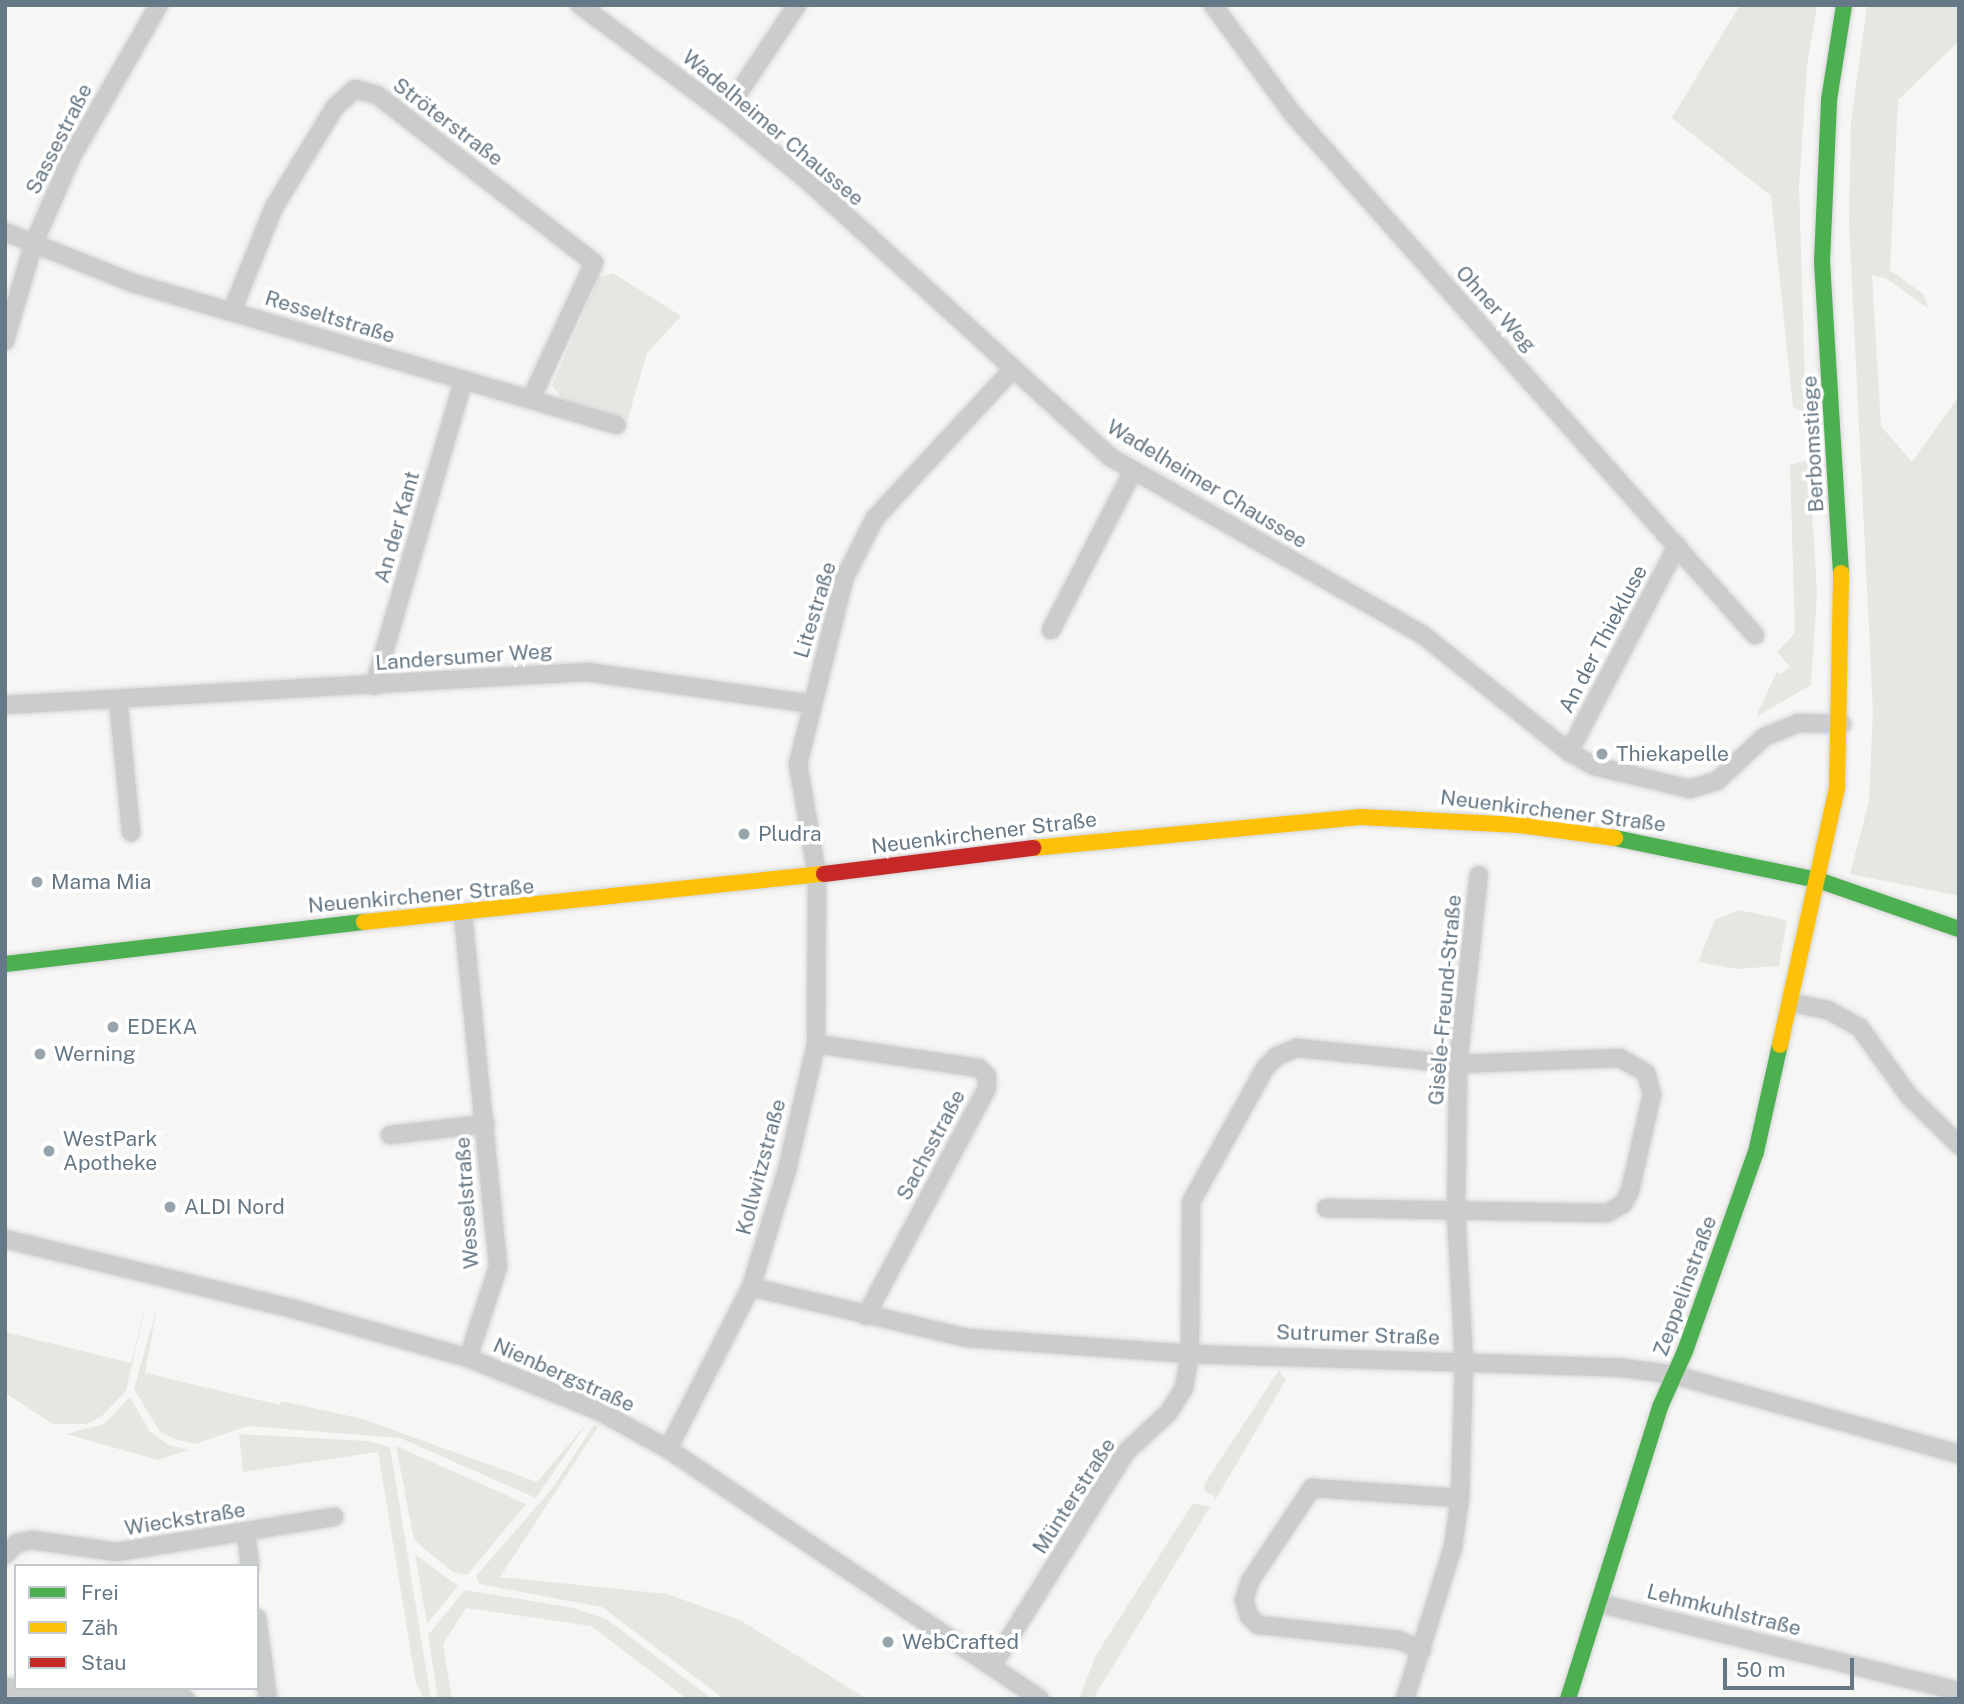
<!DOCTYPE html>
<meta charset="utf-8">
<style>
body{margin:0}
#map{position:relative;width:1964px;height:1704px;overflow:hidden;background:#f6f6f5;font-family:"Public Sans",sans-serif}
div>[style]{position:absolute}
.green>*{inset:0;background:#e5e8e2}
.roads{filter:drop-shadow(0 0 2px #d3d4d5) drop-shadow(0 0 2px #d3d4d5)}
.street>*{height:18px;margin:-9px;padding:0 9px;transform-origin:9px;border-radius:9px;background:#cbcccc}
.fast>*{height:16px;margin:-8px;padding:0 8px;transform-origin:8px;border-radius:8px;background:#4caf50}
.slow>*{height:16px;margin:-8px;padding:0 8px;transform-origin:8px;border-radius:8px;background:#ffc107}
.jam>*{height:16px;margin:-8px;padding:0 8px;transform-origin:8px;border-radius:8px;background:#c62828}
.dots>*{width:19px;height:19px;translate:-50% -50%;box-sizing:border-box;border:4px solid #fff;border-radius:50%}
span{translate:-50% -50%;white-space:nowrap;text-align:center;line-height:1.15;-webkit-text-stroke:7px #fff;paint-order:stroke}
.street-label{font-size:21px;color:#667885}
.poi-label{font-size:21px;color:#667885}
.left{translate:0 -50%;text-align:left}
.frame{position:absolute;inset:0;border:7px solid #667885;pointer-events:none}
.legend{position:absolute;left:14px;top:1564px;width:245px;height:126px;box-sizing:border-box;background:#fff;border:2px solid #c2c9ce;margin:0;padding:9px 12px;list-style:none;font-size:21px;color:#667885}
.legend li{display:flex;align-items:center;gap:14px;height:35px}
.legend b{width:35px;border:2px solid #c2c9ce}
.scale{position:absolute;left:1723px;top:1658px;width:131px;height:32px;box-sizing:border-box;border:4px solid #667885;border-top:0;padding-left:9px;font-size:21px;line-height:24px;white-space:nowrap;color:#667885;-webkit-text-stroke:5px #fff;paint-order:stroke}
</style>
<div id="map">
<div class="green">
<div style="clip-path:polygon(1740px 5px,1817px 5px,1807px 67px,1799px 187px,1806px 413px,1793px 407px,1771px 196px,1672px 118px)"></div>
<div style="clip-path:polygon(1867px 5px,1959px 5px,1959px 41px,1898px 100px,1890px 270px,1923px 294px,1929px 309px,1887px 279px,1872px 275px,1881px 426px,1912px 462px,1959px 396px,1959px 896px,1850px 874px,1869px 801px,1873px 711px,1849px 224px,1851px 122px)"></div>
<div style="clip-path:polygon(613px 273px,681px 316px,647px 353px,628px 418px,563px 399px,552px 386px,599px 277px)"></div>
<div style="clip-path:polygon(1809px 460px,1817px 593px,1811px 685px,1756px 717px,1777px 671px,1781px 674px,1790px 667px,1777px 652px,1795px 633px,1790px 465px)"></div>
<div style="clip-path:polygon(1739px 910px,1787px 920px,1779px 966px,1737px 969px,1698px 962px,1715px 920px)"></div>
<div style="clip-path:polygon(148px 1296px,126px 1391px,101px 1417px,86px 1424px,53px 1424px,5px 1393px,5px 1332px,131px 1363px)"></div>
<div style="clip-path:polygon(157px 1307px,145px 1373px,280px 1405px,281px 1401px,363px 1419px,537px 1482px,587px 1423px,536px 1498px,400px 1438px,248px 1426px,195px 1444px,174px 1439px,160px 1432px,134px 1389px)"></div>
<div style="clip-path:polygon(1279px 1370px,1286px 1380px,1214px 1502px,1215px 1497px,1204px 1490px,1205px 1483px)"></div>
<div style="clip-path:polygon(130px 1397px,150px 1432px,169px 1445px,188px 1450px,158px 1460px,66px 1434px,104px 1424px)"></div>
<div style="clip-path:polygon(594px 1425px,598px 1427px,500px 1577px,667px 1594px,740px 1620px,867px 1699px,724px 1699px,602px 1607px,479px 1584px,476px 1576px,551px 1490px)"></div>
<div style="clip-path:polygon(239px 1434px,367px 1441px,390px 1447px,431px 1699px,424px 1699px,416px 1683px,378px 1452px,243px 1472px)"></div>
<div style="clip-path:polygon(396px 1446px,526px 1504px,467px 1575px,453px 1572px,414px 1540px)"></div>
<div style="clip-path:polygon(1193px 1503px,1210px 1507px,1093px 1699px,1079px 1699px,1096px 1655px)"></div>
<div style="clip-path:polygon(415px 1554px,458px 1586px,427px 1624px)"></div>
<div style="clip-path:polygon(465px 1590px,574px 1608px,608px 1620px,712px 1699px,687px 1699px,591px 1626px,466px 1608px,443px 1644px,452px 1699px,438px 1699px,428px 1635px)"></div>
</div>
<div class="roads">
<div class="street">
<div style="left:580px;top:5px;width:181px;rotate:36.7deg"></div>
<div style="left:725px;top:113px;width:107px;rotate:39.3deg"></div>
<div style="left:808px;top:181px;width:409px;rotate:42.4deg"></div>
<div style="left:1110px;top:457px;width:360px;rotate:29.6deg"></div>
<div style="left:1423px;top:635px;width:187px;rotate:38.7deg"></div>
<div style="left:1569px;top:752px;width:29px;rotate:29deg"></div>
<div style="left:1594px;top:766px;width:99px;rotate:13.5deg"></div>
<div style="left:1690px;top:789px;width:28px;rotate:-17deg"></div>
<div style="left:1717px;top:781px;width:64px;rotate:-43.1deg"></div>
<div style="left:1764px;top:737px;width:37px;rotate:-22deg"></div>
<div style="left:1798px;top:723px;width:44px;rotate:1.3deg"></div>
<div style="left:1213px;top:5px;width:134px;rotate:53.8deg"></div>
<div style="left:1292px;top:113px;width:698px;rotate:48.43deg"></div>
<div style="left:725px;top:113px;width:130px;rotate:-56.3deg"></div>
<div style="left:5px;top:232px;width:138px;rotate:21.7deg"></div>
<div style="left:133px;top:283px;width:504px;rotate:16.35deg"></div>
<div style="left:232px;top:311px;width:112px;rotate:-68deg"></div>
<div style="left:274px;top:207px;width:117px;rotate:-58.6deg"></div>
<div style="left:335px;top:107px;width:27px;rotate:-42deg"></div>
<div style="left:355px;top:89px;width:23px;rotate:15deg"></div>
<div style="left:377px;top:95px;width:274px;rotate:37.7deg"></div>
<div style="left:594px;top:263px;width:150px;rotate:114.9deg"></div>
<div style="left:5px;top:341px;width:100px;rotate:-73.7deg"></div>
<div style="left:33px;top:245px;width:97px;rotate:-66.3deg"></div>
<div style="left:72px;top:156px;width:174px;rotate:-60.1deg"></div>
<div style="left:1051px;top:630px;width:179px;rotate:-62.7deg"></div>
<div style="left:374px;top:686px;width:318px;rotate:-73.7deg"></div>
<div style="left:118px;top:699px;width:134px;rotate:84.4deg"></div>
<div style="left:5px;top:705px;width:583px;rotate:-3.25deg"></div>
<div style="left:587px;top:672px;width:226px;rotate:8.1deg"></div>
<div style="left:1569px;top:752px;width:233px;rotate:-62.3deg"></div>
<div style="left:463px;top:915px;width:354px;rotate:84.3deg"></div>
<div style="left:498px;top:1267px;width:96px;rotate:108.2deg"></div>
<div style="left:1792px;top:1003px;width:37px;rotate:11deg"></div>
<div style="left:1828px;top:1010px;width:37px;rotate:29deg"></div>
<div style="left:1860px;top:1028px;width:84px;rotate:54.2deg"></div>
<div style="left:1909px;top:1096px;width:70px;rotate:44.4deg"></div>
<div style="left:816px;top:1044px;width:165px;rotate:8.4deg"></div>
<div style="left:979px;top:1068px;width:11px;rotate:45deg"></div>
<div style="left:987px;top:1076px;width:12px;rotate:90deg"></div>
<div style="left:987px;top:1088px;width:258px;rotate:118deg"></div>
<div style="left:390px;top:1135px;width:96px;rotate:-6.6deg"></div>
<div style="left:5px;top:1239px;width:297px;rotate:13.6deg"></div>
<div style="left:294px;top:1309px;width:181px;rotate:15.7deg"></div>
<div style="left:468px;top:1358px;width:141px;rotate:22deg"></div>
<div style="left:599px;top:1411px;width:79px;rotate:28.8deg"></div>
<div style="left:668px;top:1449px;width:448px;rotate:33.9deg"></div>
<div style="left:751px;top:1287px;width:222px;rotate:13.3deg"></div>
<div style="left:967px;top:1338px;width:224px;rotate:4.1deg"></div>
<div style="left:1190px;top:1354px;width:434px;rotate:1.8deg"></div>
<div style="left:1624px;top:1368px;width:50px;rotate:8deg"></div>
<div style="left:1674px;top:1375px;width:296px;rotate:15.5deg"></div>
<div style="left:668px;top:1449px;width:182px;rotate:-62.9deg"></div>
<div style="left:751px;top:1287px;width:122px;rotate:-72.9deg"></div>
<div style="left:787px;top:1170px;width:129px;rotate:-77deg"></div>
<div style="left:816px;top:1044px;width:169px;rotate:-89.7deg"></div>
<div style="left:817px;top:875px;width:113px;rotate:-99.7deg"></div>
<div style="left:798px;top:764px;width:191px;rotate:-76deg"></div>
<div style="left:844px;top:579px;width:68px;rotate:-63.1deg"></div>
<div style="left:875px;top:518px;width:200px;rotate:-47.2deg"></div>
<div style="left:246px;top:1533px;width:33px;rotate:83deg"></div>
<div style="left:5px;top:1555px;width:17px;rotate:-45deg"></div>
<div style="left:17px;top:1543px;width:15px;rotate:-11deg"></div>
<div style="left:32px;top:1540px;width:86px;rotate:8deg"></div>
<div style="left:117px;top:1552px;width:220px;rotate:-9.2deg"></div>
<div style="left:1601px;top:1604px;width:368px;rotate:13.7deg"></div>
<div style="left:257px;top:1618px;width:82px;rotate:82.3deg"></div>
<div style="left:1422px;top:1650px;width:25px;rotate:-157deg"></div>
<div style="left:1399px;top:1640px;width:142px;rotate:-173.9deg"></div>
<div style="left:1258px;top:1625px;width:13px;rotate:-135deg"></div>
<div style="left:1249px;top:1616px;width:17px;rotate:-107deg"></div>
<div style="left:1244px;top:1600px;width:20px;rotate:-72deg"></div>
<div style="left:1250px;top:1581px;width:112px;rotate:-56.3deg"></div>
<div style="left:1312px;top:1488px;width:148px;rotate:3.9deg"></div>
<div style="left:992px;top:1666px;width:251px;rotate:-58deg"></div>
<div style="left:1125px;top:1453px;width:60px;rotate:-43deg"></div>
<div style="left:1169px;top:1412px;width:28px;rotate:-58deg"></div>
<div style="left:1184px;top:1388px;width:35px;rotate:-80deg"></div>
<div style="left:1190px;top:1354px;width:152px;rotate:-89.6deg"></div>
<div style="left:1191px;top:1202px;width:153px;rotate:-61.1deg"></div>
<div style="left:1265px;top:1068px;width:17px;rotate:-45deg"></div>
<div style="left:1277px;top:1056px;width:22px;rotate:-22deg"></div>
<div style="left:1297px;top:1048px;width:162px;rotate:5.7deg"></div>
<div style="left:1458px;top:1064px;width:162px;rotate:-2.1deg"></div>
<div style="left:1620px;top:1058px;width:30px;rotate:30deg"></div>
<div style="left:1646px;top:1073px;width:22px;rotate:74deg"></div>
<div style="left:1652px;top:1094px;width:99px;rotate:102.8deg"></div>
<div style="left:1630px;top:1191px;width:15px;rotate:118deg"></div>
<div style="left:1623px;top:1204px;width:18px;rotate:151deg"></div>
<div style="left:1607px;top:1213px;width:281px;rotate:-179deg"></div>
<div style="left:5px;top:1687px;width:11px;rotate:5deg"></div>
<div style="left:22px;top:1688px;width:164px;rotate:3.8deg"></div>
<div style="left:1405px;top:1699px;width:159px;rotate:-72.5deg"></div>
<div style="left:1453px;top:1547px;width:49px;rotate:-81.9deg"></div>
<div style="left:1460px;top:1498px;width:137px;rotate:-88.3deg"></div>
<div style="left:1464px;top:1361px;width:148px;rotate:-93.1deg"></div>
<div style="left:1456px;top:1213px;width:149px;rotate:-89.2deg"></div>
<div style="left:1458px;top:1064px;width:190px;rotate:-83.7deg"></div>
</div>
<div class="fast">
<div style="left:1841px;top:573px;width:312px;rotate:-93.5deg"></div>
<div style="left:1822px;top:262px;width:162px;rotate:-87.5deg"></div>
<div style="left:1829px;top:100px;width:96px;rotate:-81deg"></div>
<div style="left:1615px;top:838px;width:207px;rotate:11.7deg"></div>
<div style="left:1818px;top:880px;width:149px;rotate:19.2deg"></div>
<div style="left:5px;top:964px;width:361px;rotate:-6.7deg"></div>
<div style="left:1568px;top:1699px;width:306px;rotate:-72.5deg"></div>
<div style="left:1660px;top:1407px;width:61px;rotate:-65.9deg"></div>
<div style="left:1685px;top:1351px;width:211px;rotate:-70.4deg"></div>
<div style="left:1756px;top:1152px;width:110px;rotate:-77.4deg"></div>
</div>
<div class="slow">
<div style="left:1033px;top:848px;width:329px;rotate:-5.4deg"></div>
<div style="left:1361px;top:817px;width:158px;rotate:2.9deg"></div>
<div style="left:1519px;top:825px;width:97px;rotate:7.7deg"></div>
<div style="left:364px;top:922px;width:462px;rotate:-6deg"></div>
<div style="left:1780px;top:1045px;width:264px;rotate:-77.5deg"></div>
<div style="left:1837px;top:787px;width:214px;rotate:-88.9deg"></div>
</div>
<div class="jam">
<div style="left:824px;top:874px;width:211px;rotate:-7.1deg"></div>
</div>
</div>
<div class="dots">
<div style="left:1602px;top:754px;background:#98a4ac"></div>
<div style="left:744px;top:834px;background:#98a4ac"></div>
<div style="left:37px;top:882px;background:#98a4ac"></div>
<div style="left:113px;top:1027px;background:#98a4ac"></div>
<div style="left:40px;top:1054px;background:#98a4ac"></div>
<div style="left:49px;top:1151px;background:#98a4ac"></div>
<div style="left:170px;top:1207px;background:#98a4ac"></div>
<div style="left:888px;top:1642px;background:#98a4ac"></div>
</div>
<div class="street-label">
<span style="left:448px;top:122px;rotate:37deg">Ströterstraße</span>
<span style="left:773px;top:128px;rotate:40deg">Wadelheimer Chaussee</span>
<span style="left:59px;top:139px;rotate:-63deg">Sassestraße</span>
<span style="left:1496px;top:309px;rotate:48deg">Ohner Weg</span>
<span style="left:330px;top:317px;rotate:17deg">Resseltstraße</span>
<span style="left:1813px;top:444px;rotate:-93deg">Berbomstiege</span>
<span style="left:1207px;top:484px;rotate:31deg">Wadelheimer Chaussee</span>
<span style="left:397px;top:527px;rotate:-74deg">An der Kant</span>
<span style="left:815px;top:610px;rotate:-73deg">Litestraße</span>
<span style="left:1603px;top:639px;rotate:-62deg">An der Thiekluse</span>
<span style="left:464px;top:657px;rotate:-4deg">Landersumer Weg</span>
<span style="left:1553px;top:811px;rotate:7deg">Neuenkirchener Straße</span>
<span style="left:984px;top:833px;rotate:-7deg">Neuenkirchener Straße</span>
<span style="left:421px;top:896px;rotate:-5deg">Neuenkirchener Straße</span>
<span style="left:1445px;top:1000px;rotate:-85deg">Gisèle-Freund-Straße</span>
<span style="left:931px;top:1145px;rotate:-62deg">Sachsstraße</span>
<span style="left:761px;top:1167px;rotate:-75deg">Kollwitzstraße</span>
<span style="left:467px;top:1203px;rotate:-94deg">Wesselstraße</span>
<span style="left:1685px;top:1286px;rotate:-70deg">Zeppelinstraße</span>
<span style="left:1358px;top:1335px;rotate:2deg">Sutrumer Straße</span>
<span style="left:564px;top:1375px;rotate:24deg">Nienbergstraße</span>
<span style="left:1074px;top:1496px;rotate:-57deg">Münterstraße</span>
<span style="left:185px;top:1519px;rotate:-9deg">Wieckstraße</span>
<span style="left:1724px;top:1610px;rotate:14deg">Lehmkuhlstraße</span>
</div>
<div class="poi-label">
<span class="left" style="left:1616px;top:754px">Thiekapelle</span>
<span class="left" style="left:758px;top:834px">Pludra</span>
<span class="left" style="left:51px;top:882px">Mama Mia</span>
<span class="left" style="left:127px;top:1027px">EDEKA</span>
<span class="left" style="left:54px;top:1054px">Werning</span>
<span class="left" style="left:63px;top:1151px">WestPark<br>Apotheke</span>
<span class="left" style="left:184px;top:1207px">ALDI Nord</span>
<span class="left" style="left:902px;top:1642px">WebCrafted</span>
</div>
<div class="frame"></div>
<ul class="legend">
<li><b style="height:9px;background:#4caf50"></b>Frei</li>
<li><b style="height:9px;background:#ffc107"></b>Zäh</li>
<li><b style="height:9px;background:#c62828"></b>Stau</li>
</ul>
<div class="scale">50 m</div>
</div>
